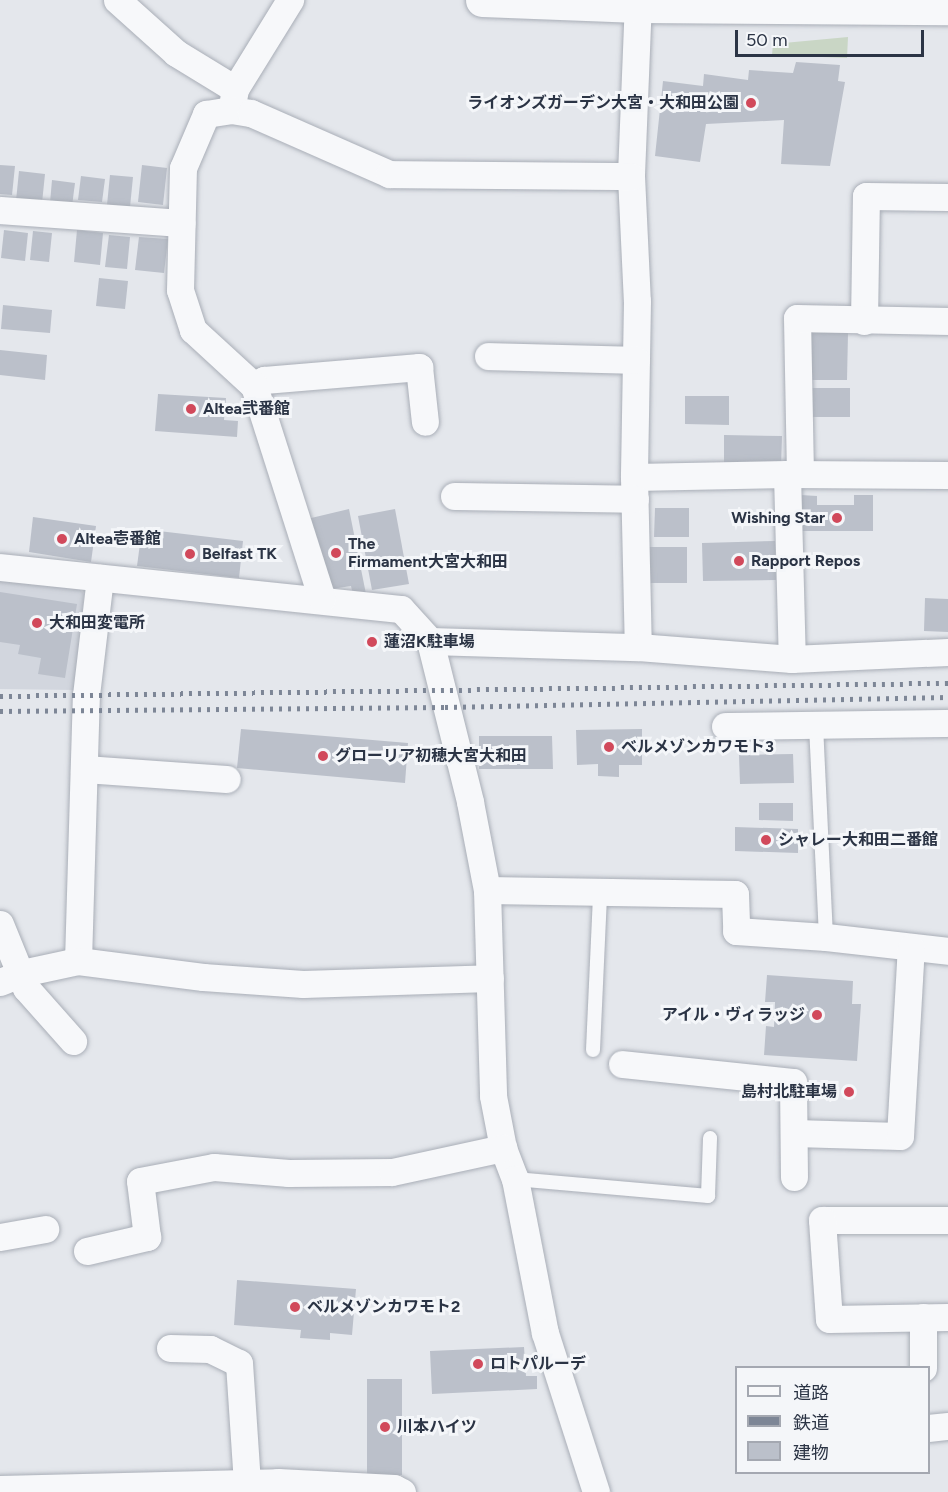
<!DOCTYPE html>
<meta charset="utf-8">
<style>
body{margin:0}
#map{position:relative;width:948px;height:1492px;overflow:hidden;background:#e4e7ec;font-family:Figtree,"Noto Sans JP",sans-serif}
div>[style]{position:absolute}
.built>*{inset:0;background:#d2d6de}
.green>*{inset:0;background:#c9d6c5}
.building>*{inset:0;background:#bbc0ca}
.roads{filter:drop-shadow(0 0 2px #a9aeb7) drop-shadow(0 0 2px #a9aeb7)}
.service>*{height:14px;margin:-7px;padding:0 7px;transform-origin:7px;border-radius:7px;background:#f7f8fa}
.minor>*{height:27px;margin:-13.5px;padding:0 13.5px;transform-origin:13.5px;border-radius:13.5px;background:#f7f8fa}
.tertiary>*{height:33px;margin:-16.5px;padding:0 16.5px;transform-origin:16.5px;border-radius:16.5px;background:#f7f8fa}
.rail>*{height:4.5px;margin-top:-2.25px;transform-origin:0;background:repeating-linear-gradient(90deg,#7d8696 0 3px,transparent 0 9px)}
.dots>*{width:16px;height:16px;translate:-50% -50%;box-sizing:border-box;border:3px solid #f4f6f9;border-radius:50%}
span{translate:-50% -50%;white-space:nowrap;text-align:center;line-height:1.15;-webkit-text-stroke:6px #f4f6f9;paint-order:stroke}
.poi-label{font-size:16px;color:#2b3445;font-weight:700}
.right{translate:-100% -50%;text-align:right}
.left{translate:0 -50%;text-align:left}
.legend{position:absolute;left:735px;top:1366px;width:195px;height:108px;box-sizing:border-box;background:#f4f6f9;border:2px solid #a4a8b1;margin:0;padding:8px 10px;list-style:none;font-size:18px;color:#2b3445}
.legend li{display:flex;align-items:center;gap:12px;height:30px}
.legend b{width:30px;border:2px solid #a4a8b1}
.scale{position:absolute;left:735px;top:30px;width:189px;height:27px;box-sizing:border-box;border:3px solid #2b3445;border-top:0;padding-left:8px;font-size:18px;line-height:21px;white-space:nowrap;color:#2b3445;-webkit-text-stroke:4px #f4f6f9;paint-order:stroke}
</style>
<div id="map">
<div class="built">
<div style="clip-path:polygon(0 575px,74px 583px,84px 594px,76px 690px,0 689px)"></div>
</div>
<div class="green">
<div style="clip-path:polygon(848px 37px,847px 58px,772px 55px,773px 44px)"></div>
</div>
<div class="building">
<div style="clip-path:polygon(796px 62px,840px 65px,838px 81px,845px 82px,830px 166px,781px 164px,784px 120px,706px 124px,700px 162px,655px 156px,663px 81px,703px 86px,704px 74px,748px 80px,749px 70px,793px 73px)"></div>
<div style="clip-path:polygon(0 165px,15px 166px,12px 195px,0 194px)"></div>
<div style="clip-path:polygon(142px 165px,167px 168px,163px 205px,138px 202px)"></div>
<div style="clip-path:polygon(19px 171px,45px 174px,42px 203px,16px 201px)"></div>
<div style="clip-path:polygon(110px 175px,133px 177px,130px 207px,107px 205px)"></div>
<div style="clip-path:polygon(81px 176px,105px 179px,102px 202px,78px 200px)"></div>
<div style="clip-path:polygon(52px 180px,75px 183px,72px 206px,50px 203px)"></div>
<div style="clip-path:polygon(4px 230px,28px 233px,25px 261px,1px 258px)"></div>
<div style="clip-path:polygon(77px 230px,103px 233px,100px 265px,74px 262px)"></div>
<div style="clip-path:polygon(33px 231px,52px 233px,49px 262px,30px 260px)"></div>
<div style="clip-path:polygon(109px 235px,130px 237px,127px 269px,105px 267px)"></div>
<div style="clip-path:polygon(139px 237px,168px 239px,164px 273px,135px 270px)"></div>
<div style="clip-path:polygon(99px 278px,128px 281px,125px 309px,96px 306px)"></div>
<div style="clip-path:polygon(3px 305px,52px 310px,50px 333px,1px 329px)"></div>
<div style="clip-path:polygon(808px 333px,848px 333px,847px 380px,808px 380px)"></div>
<div style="clip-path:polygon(0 350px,47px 355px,45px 380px,0 375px)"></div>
<div style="clip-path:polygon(811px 388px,850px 388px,850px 417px,811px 417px)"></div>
<div style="clip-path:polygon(158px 394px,226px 398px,224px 420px,238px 421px,237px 437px,155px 431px)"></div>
<div style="clip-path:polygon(685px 396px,729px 396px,729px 425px,685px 424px)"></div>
<div style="clip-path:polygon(724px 435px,782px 436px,781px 467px,724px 467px)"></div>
<div style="clip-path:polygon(801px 495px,817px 496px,817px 505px,854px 505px,854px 495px,873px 495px,873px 531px,801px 531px)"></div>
<div style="clip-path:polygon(655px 508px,689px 508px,689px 537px,654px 537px)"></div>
<div style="clip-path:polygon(349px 509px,366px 594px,353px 595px,351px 586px,324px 590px,307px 519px)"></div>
<div style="clip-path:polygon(395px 509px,409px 584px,372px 590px,358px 516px)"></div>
<div style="clip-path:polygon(33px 517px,96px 526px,91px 562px,29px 552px)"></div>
<div style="clip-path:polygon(142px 529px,243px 541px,239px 578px,137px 566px)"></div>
<div style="clip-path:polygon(775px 541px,776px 580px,703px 581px,702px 543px)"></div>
<div style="clip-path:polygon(649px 547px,687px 547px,687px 583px,649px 583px)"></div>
<div style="clip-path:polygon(0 592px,77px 604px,65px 678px,38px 674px,41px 658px,18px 654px,20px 645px,0 642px)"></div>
<div style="clip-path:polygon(925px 598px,948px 599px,948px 632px,924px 631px)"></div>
<div style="clip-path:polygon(241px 729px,408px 743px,405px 783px,237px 768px)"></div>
<div style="clip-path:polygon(642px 729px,642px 765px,619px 765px,619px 777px,598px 776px,598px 764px,577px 765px,576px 730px)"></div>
<div style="clip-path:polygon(479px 736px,552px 736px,553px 769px,479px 769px)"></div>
<div style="clip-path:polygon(793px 754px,794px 783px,740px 784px,739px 755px)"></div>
<div style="clip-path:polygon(759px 803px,793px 803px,793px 821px,759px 820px)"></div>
<div style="clip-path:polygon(735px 827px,798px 829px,798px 853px,735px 851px)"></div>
<div style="clip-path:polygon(767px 975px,853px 981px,852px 1004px,861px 1004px,857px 1061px,764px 1055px,766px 1026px,774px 1027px,775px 1002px,765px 1002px)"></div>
<div style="clip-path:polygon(237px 1280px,356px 1289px,352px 1335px,330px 1333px,330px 1340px,300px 1338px,301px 1330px,234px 1325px)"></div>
<div style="clip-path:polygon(524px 1347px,526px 1376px,537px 1376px,537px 1389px,432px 1394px,430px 1351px)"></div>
<div style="clip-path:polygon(367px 1379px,402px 1379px,402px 1475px,367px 1475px)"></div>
</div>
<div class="roads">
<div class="service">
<div style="left:816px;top:725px;width:212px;rotate:87.3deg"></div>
<div style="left:593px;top:1050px;width:157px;rotate:-87.4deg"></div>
<div style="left:515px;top:1179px;width:194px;rotate:5deg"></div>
<div style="left:708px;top:1196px;width:58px;rotate:-88deg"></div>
</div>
<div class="minor">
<div style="left:117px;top:0;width:79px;rotate:41.9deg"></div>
<div style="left:176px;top:53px;width:69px;rotate:31.4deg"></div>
<div style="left:638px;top:0;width:176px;rotate:92.3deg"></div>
<div style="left:631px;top:176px;width:125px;rotate:87.3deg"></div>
<div style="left:637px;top:301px;width:176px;rotate:91deg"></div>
<div style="left:634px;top:477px;width:170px;rotate:88.7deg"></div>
<div style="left:232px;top:106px;width:17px;rotate:-80deg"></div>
<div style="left:235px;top:89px;width:105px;rotate:-58.3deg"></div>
<div style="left:0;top:210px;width:182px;rotate:4.1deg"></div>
<div style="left:864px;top:321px;width:125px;rotate:-89.1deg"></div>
<div style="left:866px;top:196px;width:82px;rotate:0.7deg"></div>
<div style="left:488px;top:356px;width:148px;rotate:1.5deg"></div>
<div style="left:254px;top:386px;width:12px;rotate:-31deg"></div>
<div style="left:264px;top:380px;width:156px;rotate:-4.8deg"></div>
<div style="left:419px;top:367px;width:55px;rotate:83.8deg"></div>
<div style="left:787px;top:474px;width:185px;rotate:88.5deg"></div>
<div style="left:800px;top:474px;width:156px;rotate:-91.1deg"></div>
<div style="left:797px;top:318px;width:151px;rotate:1.1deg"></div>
<div style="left:634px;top:477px;width:153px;rotate:-1.1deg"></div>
<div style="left:787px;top:474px;width:161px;rotate:0.4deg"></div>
<div style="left:454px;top:496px;width:181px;rotate:0.9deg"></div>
<div style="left:0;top:567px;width:403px;rotate:6deg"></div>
<div style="left:401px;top:609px;width:43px;rotate:47.8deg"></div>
<div style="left:430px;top:641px;width:166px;rotate:76deg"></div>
<div style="left:470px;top:802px;width:90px;rotate:79.1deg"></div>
<div style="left:487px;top:890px;width:206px;rotate:88.3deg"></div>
<div style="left:493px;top:1096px;width:53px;rotate:79.1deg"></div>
<div style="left:503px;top:1148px;width:33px;rotate:69deg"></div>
<div style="left:515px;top:1179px;width:157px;rotate:79deg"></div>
<div style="left:545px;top:1333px;width:167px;rotate:72.2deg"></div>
<div style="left:322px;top:599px;width:224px;rotate:-107.7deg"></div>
<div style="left:254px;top:386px;width:83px;rotate:-137.4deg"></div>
<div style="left:193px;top:330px;width:42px;rotate:-108deg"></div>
<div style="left:180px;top:290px;width:122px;rotate:-88.6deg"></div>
<div style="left:183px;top:168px;width:59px;rotate:-66.9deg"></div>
<div style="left:206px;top:114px;width:25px;rotate:-9deg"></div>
<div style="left:231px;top:110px;width:20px;rotate:9deg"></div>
<div style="left:251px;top:113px;width:151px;rotate:23.8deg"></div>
<div style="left:389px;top:174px;width:242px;rotate:0.5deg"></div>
<div style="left:430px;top:641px;width:208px;rotate:1.7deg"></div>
<div style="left:638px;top:647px;width:154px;rotate:4.5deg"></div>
<div style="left:792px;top:659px;width:156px;rotate:-2.6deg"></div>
<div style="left:725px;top:726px;width:223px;rotate:-0.8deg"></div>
<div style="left:84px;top:769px;width:143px;rotate:4deg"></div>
<div style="left:487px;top:890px;width:248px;rotate:0.9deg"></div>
<div style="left:735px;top:894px;width:37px;rotate:88deg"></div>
<div style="left:736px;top:931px;width:90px;rotate:3.8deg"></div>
<div style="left:826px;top:937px;width:123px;rotate:6.5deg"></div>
<div style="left:0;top:924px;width:69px;rotate:67.9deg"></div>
<div style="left:26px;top:988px;width:71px;rotate:48.4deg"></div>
<div style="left:78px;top:961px;width:266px;rotate:-88.3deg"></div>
<div style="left:86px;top:695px;width:118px;rotate:-83.2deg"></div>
<div style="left:0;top:982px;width:24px;rotate:-22deg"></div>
<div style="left:22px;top:973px;width:57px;rotate:-12.1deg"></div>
<div style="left:78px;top:961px;width:126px;rotate:7.3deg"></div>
<div style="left:203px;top:977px;width:100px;rotate:4deg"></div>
<div style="left:303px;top:984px;width:187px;rotate:-1.8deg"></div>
<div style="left:622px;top:1064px;width:172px;rotate:6deg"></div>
<div style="left:793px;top:1082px;width:95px;rotate:89.4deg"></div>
<div style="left:794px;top:1133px;width:106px;rotate:1.6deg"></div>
<div style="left:900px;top:1136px;width:188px;rotate:-86.7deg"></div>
<div style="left:948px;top:1220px;width:126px;rotate:180deg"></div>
<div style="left:822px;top:1220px;width:99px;rotate:86deg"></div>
<div style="left:829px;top:1319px;width:119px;rotate:-1deg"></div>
<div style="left:0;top:1237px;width:46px;rotate:-10.1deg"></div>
<div style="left:87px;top:1251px;width:62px;rotate:-13.1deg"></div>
<div style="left:147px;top:1237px;width:56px;rotate:-97.1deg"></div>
<div style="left:140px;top:1181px;width:75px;rotate:-10.7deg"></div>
<div style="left:214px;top:1167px;width:75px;rotate:4.6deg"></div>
<div style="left:289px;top:1173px;width:103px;rotate:-0.6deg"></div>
<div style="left:392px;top:1172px;width:114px;rotate:-12.2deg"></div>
<div style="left:923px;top:1317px;width:51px;rotate:90deg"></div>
<div style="left:170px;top:1348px;width:40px;rotate:1.4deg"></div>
<div style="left:210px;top:1349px;width:32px;rotate:26deg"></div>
<div style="left:239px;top:1363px;width:119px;rotate:86.2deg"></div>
<div style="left:928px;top:1428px;width:20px;rotate:-6deg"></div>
<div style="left:0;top:1489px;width:278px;rotate:-1.4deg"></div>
<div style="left:278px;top:1482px;width:116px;rotate:3deg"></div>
<div style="left:394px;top:1488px;width:9px;rotate:27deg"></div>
</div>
<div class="tertiary">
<div style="left:482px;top:0;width:156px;rotate:2.2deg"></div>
<div style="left:638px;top:6px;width:310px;rotate:0.4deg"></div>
</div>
</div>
<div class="rail">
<div style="left:0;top:696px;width:948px;rotate:-0.79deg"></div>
<div style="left:0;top:711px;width:445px;rotate:-0.5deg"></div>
<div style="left:445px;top:707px;width:503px;rotate:-1.14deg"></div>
</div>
<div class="dots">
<div style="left:751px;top:103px;background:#d1495b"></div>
<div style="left:191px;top:409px;background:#d1495b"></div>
<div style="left:837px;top:518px;background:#d1495b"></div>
<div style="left:62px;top:539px;background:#d1495b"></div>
<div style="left:336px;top:553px;background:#d1495b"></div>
<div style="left:190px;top:554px;background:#d1495b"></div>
<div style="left:739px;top:561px;background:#d1495b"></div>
<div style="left:37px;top:623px;background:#d1495b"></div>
<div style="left:372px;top:642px;background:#d1495b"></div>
<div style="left:609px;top:747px;background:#d1495b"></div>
<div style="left:323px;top:756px;background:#d1495b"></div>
<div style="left:766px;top:840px;background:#d1495b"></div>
<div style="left:817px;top:1015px;background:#d1495b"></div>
<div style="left:849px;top:1092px;background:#d1495b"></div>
<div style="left:295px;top:1307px;background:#d1495b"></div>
<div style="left:478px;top:1364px;background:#d1495b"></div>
<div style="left:385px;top:1427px;background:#d1495b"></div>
</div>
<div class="poi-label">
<span class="right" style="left:739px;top:103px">ライオンズガーデン大宮・大和田公園</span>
<span class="left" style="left:203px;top:409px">Altea弐番館</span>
<span class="right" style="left:825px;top:518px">Wishing Star</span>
<span class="left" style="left:74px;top:539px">Altea壱番館</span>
<span class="left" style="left:348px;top:553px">The<br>Firmament大宮大和田</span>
<span class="left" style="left:202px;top:554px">Belfast TK</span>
<span class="left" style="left:751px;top:561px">Rapport Repos</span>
<span class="left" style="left:49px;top:623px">大和田変電所</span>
<span class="left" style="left:384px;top:642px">蓮沼K駐車場</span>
<span class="left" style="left:621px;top:747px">ベルメゾンカワモト3</span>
<span class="left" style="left:335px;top:756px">グローリア初穂大宮大和田</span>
<span class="left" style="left:778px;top:840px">シャレー大和田二番館</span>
<span class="right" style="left:805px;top:1015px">アイル・ヴィラッジ</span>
<span class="right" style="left:837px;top:1092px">島村北駐車場</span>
<span class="left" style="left:307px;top:1307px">ベルメゾンカワモト2</span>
<span class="left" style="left:490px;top:1364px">ロトパルーデ</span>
<span class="left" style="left:397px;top:1427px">川本ハイツ</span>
</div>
<ul class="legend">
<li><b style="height:8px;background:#f7f8fa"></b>道路</li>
<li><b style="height:8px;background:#7d8696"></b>鉄道</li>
<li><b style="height:16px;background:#bbc0ca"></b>建物</li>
</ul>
<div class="scale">50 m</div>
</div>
